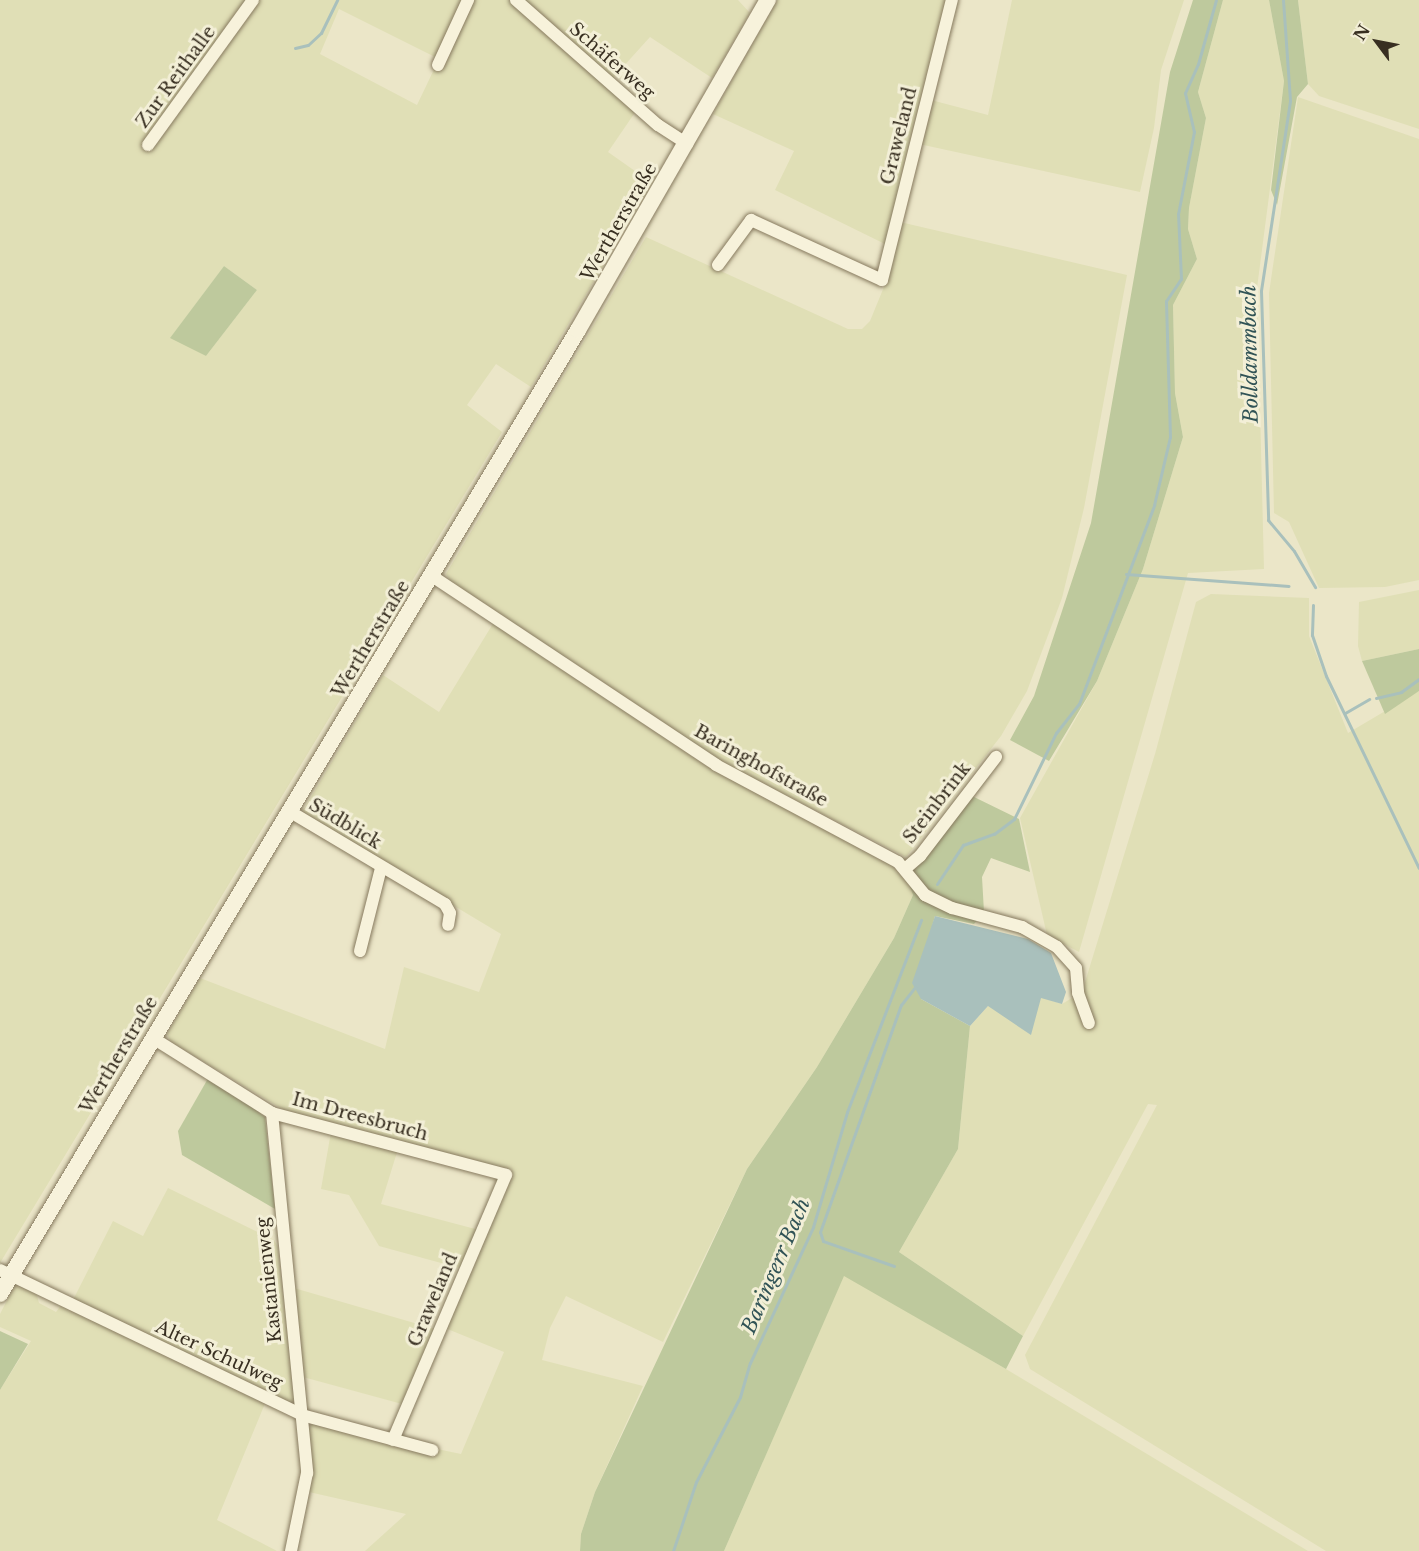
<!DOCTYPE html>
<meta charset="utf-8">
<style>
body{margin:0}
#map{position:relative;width:1419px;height:1551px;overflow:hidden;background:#ebe6c8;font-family:"Libre Baskerville",serif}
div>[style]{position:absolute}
.farmland>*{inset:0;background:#e0dfb6}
.green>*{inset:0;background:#bec99d}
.water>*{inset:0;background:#a9c0bc}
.stream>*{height:3px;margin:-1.5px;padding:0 1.5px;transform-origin:1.5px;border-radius:1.5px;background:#a9c0bc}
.roads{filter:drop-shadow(0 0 2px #86795e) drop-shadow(0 0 2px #86795e)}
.street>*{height:12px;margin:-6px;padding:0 6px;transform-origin:6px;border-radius:6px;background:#f7f2db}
.secondary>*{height:16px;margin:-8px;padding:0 8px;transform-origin:8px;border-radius:8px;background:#f7f2db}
span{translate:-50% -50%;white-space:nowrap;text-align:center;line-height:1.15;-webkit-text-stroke:6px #f3efd7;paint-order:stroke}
.street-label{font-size:18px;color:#382f21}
.water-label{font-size:20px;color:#315356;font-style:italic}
.north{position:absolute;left:1347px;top:12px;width:60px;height:60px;-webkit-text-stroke:4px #f3efd7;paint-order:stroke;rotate:302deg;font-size:16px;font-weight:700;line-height:24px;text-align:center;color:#382f21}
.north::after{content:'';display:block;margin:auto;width:21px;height:27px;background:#382f21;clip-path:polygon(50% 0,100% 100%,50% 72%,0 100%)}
</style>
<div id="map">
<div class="farmland">
<div style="clip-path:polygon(evenodd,0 0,510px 0,636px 111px,608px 152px,652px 183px,531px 387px,496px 364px,467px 405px,502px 432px,0 1263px,0 0,339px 9px,439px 59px,417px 105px,320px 54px,339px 9px,0 0,224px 266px,257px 290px,206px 356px,171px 337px,224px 266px)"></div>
<div style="clip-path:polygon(524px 0,738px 0,750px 13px,712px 78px,650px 37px,612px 79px)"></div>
<div style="clip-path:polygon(777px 0,948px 0,887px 245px,775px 190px,794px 151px,713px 114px)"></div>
<div style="clip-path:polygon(1012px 0,1184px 0,1161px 70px,1154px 128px,1140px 192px,919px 144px,931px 100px,988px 115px)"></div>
<div style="clip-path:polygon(1223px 0,1269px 0,1284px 81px,1257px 288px,1264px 569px,1188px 573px,1079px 952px,1047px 935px,1020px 818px,1097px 681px,1143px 569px,1183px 437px,1175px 393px,1173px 305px,1197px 259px,1188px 229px,1189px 208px,1206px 118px,1198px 92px)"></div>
<div style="clip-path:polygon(1298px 0,1419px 0,1419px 129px,1319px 96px,1308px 84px)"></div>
<div style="clip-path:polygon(1298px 97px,1419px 139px,1419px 580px,1385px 587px,1319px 588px,1289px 522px,1274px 513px,1269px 293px)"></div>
<div style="clip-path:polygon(900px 222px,1127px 275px,1084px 508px,1062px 598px,1027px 691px,1001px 736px,906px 857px,718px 760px,453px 585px,446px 574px,646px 237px,848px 329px,862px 329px,870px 321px,886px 282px)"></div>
<div style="clip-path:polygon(1419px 590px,1419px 649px,1362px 661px,1358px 646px,1359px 602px)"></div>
<div style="clip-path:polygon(1211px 594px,1309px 598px,1309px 636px,1348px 733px,1419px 691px,1419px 1551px,1326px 1551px,1030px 1369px,1025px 1355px,1157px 1105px,1148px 1104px,1023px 1336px,899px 1252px,958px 1149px,970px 1026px,988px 1006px,1041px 997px,1062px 1004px,1082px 992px,1155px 754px,1196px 602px)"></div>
<div style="clip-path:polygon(494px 622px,679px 746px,894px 864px,907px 879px,913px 895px,894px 938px,817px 1067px,747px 1169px,663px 1342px,566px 1296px,550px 1328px,542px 1360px,643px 1386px,595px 1492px,581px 1534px,580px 1551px,365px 1551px,406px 1514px,309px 1492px,313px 1472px,308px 1429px,313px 1423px,461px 1454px,504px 1352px,445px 1328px,512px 1170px,284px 1110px,171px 1042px,167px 1034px,200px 978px,385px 1049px,404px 967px,479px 992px,501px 934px,301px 814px,383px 675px,439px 712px)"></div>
<div style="clip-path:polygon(331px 1132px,398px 1149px,381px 1204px,479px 1230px,463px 1269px,379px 1246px,349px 1195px,321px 1189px)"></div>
<div style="clip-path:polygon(168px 1188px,274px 1240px,278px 1247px,295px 1400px,290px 1404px,72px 1302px,113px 1221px,143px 1236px)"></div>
<div style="clip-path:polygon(844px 1275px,1006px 1369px,1308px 1551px,724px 1551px)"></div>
<div style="clip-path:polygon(16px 1283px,36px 1292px,39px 1303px,56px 1312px,62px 1304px,266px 1401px,217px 1520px,277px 1551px,0 1551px,0 1390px,31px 1341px,0 1327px,0 1314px)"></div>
<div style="clip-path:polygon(294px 1288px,435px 1329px,402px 1404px,303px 1377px)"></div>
</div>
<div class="green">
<div style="clip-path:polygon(1193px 0,1223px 0,1198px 92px,1206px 118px,1189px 208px,1188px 229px,1197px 259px,1173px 305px,1175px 393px,1183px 437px,1143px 569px,1097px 681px,1049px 761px,1010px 740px,1034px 696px,1091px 523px,1170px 72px)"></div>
<div style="clip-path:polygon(1269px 0,1298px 0,1308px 84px,1297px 97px,1277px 205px,1271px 190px,1284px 81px)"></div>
<div style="clip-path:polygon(224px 266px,257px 290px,206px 356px,170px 338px)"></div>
<div style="clip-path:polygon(1419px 649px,1419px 691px,1385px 714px,1362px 661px)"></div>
<div style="clip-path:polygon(972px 796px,1019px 819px,1030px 872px,991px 858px,982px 877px,984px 912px,974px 924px,935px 916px,926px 948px,921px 999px,970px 1026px,958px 1149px,899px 1252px,1023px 1336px,1006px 1369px,844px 1276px,724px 1551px,580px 1551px,581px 1534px,595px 1492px,747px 1169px,817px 1067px,894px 938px,913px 895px,907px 879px)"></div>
<div style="clip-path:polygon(210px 1075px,265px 1117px,275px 1209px,182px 1155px,178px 1131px)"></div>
<div style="clip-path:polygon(0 1331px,28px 1344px,0 1390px)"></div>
</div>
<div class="water">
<div style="clip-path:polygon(935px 916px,1028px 939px,1051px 953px,1066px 992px,1062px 1004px,1041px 998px,1031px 1035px,988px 1006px,970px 1026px,921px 999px,912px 983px)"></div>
</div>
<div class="stream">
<div style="left:1283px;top:0;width:101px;rotate:86deg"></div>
<div style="left:1290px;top:101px;width:192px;rotate:98.7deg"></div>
<div style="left:1261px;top:291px;width:229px;rotate:88.2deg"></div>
<div style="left:1268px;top:520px;width:40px;rotate:50deg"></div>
<div style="left:1294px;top:551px;width:42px;rotate:59.7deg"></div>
<div style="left:295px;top:48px;width:13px;rotate:-13deg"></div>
<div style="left:308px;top:45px;width:18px;rotate:-43deg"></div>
<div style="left:321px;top:33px;width:37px;rotate:-64deg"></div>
<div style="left:1126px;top:574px;width:163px;rotate:4.2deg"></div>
<div style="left:1313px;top:605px;width:30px;rotate:92deg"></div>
<div style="left:1312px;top:635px;width:43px;rotate:71.1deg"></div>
<div style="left:1326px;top:676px;width:213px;rotate:64.2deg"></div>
<div style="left:1376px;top:698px;width:26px;rotate:-13deg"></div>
<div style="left:1401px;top:692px;width:22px;rotate:-36deg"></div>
<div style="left:1345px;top:713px;width:28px;rotate:-30deg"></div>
<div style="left:937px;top:884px;width:47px;rotate:-56.3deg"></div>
<div style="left:963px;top:845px;width:33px;rotate:-20deg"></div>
<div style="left:994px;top:834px;width:25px;rotate:-37deg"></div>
<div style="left:1014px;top:819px;width:96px;rotate:-64deg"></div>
<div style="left:1056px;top:733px;width:37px;rotate:-52deg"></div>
<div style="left:1079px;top:704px;width:213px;rotate:-69.3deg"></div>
<div style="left:1154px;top:505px;width:70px;rotate:-76.8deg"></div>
<div style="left:1170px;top:437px;width:136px;rotate:-91.7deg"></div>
<div style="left:1166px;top:301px;width:27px;rotate:-56deg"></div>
<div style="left:1181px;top:279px;width:65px;rotate:-92.6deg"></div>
<div style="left:1178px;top:214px;width:84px;rotate:-79deg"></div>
<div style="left:1194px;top:132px;width:40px;rotate:-103deg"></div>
<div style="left:1185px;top:93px;width:32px;rotate:-66deg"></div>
<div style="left:1198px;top:64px;width:66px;rotate:-74.3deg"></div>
<div style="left:894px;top:1266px;width:75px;rotate:-160.6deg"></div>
<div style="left:823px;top:1241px;width:9px;rotate:-108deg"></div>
<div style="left:820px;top:1232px;width:241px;rotate:-70.4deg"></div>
<div style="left:901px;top:1005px;width:23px;rotate:-52deg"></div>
<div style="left:673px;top:1551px;width:73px;rotate:-71.6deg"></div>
<div style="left:696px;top:1482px;width:96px;rotate:-62.6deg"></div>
<div style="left:740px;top:1397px;width:35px;rotate:-74deg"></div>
<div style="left:750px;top:1363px;width:150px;rotate:-65.1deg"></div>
<div style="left:813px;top:1227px;width:120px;rotate:-73.5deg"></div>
<div style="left:847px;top:1112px;width:206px;rotate:-68.9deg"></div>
</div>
<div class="roads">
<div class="street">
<div style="left:516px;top:0;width:189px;rotate:41.4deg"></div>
<div style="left:658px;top:125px;width:35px;rotate:33deg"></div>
<div style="left:438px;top:65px;width:72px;rotate:-65.2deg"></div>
<div style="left:148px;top:145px;width:179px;rotate:-54.1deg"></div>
<div style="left:718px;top:265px;width:56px;rotate:-53.7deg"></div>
<div style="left:751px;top:220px;width:144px;rotate:24.6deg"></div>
<div style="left:882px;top:280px;width:289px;rotate:-76deg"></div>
<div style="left:432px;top:576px;width:341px;rotate:33.6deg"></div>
<div style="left:716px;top:765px;width:206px;rotate:28.1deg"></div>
<div style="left:898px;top:862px;width:43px;rotate:50.7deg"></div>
<div style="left:925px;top:895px;width:30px;rotate:26deg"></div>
<div style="left:952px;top:908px;width:73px;rotate:15.2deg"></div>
<div style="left:1022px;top:927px;width:40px;rotate:29.7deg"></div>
<div style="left:1057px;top:947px;width:28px;rotate:48deg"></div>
<div style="left:1076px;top:968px;width:25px;rotate:85deg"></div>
<div style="left:1078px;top:993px;width:32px;rotate:70deg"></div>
<div style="left:289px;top:811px;width:182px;rotate:30.8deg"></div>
<div style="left:445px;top:904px;width:10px;rotate:61deg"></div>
<div style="left:450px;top:913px;width:12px;rotate:99deg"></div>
<div style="left:905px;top:869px;width:20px;rotate:-41deg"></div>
<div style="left:920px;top:856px;width:125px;rotate:-52.5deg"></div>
<div style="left:360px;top:951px;width:86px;rotate:-75.8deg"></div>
<div style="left:153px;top:1038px;width:141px;rotate:32.2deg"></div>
<div style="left:272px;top:1113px;width:242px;rotate:14.8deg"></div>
<div style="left:506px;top:1175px;width:288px;rotate:113.1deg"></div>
<div style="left:272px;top:1113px;width:362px;rotate:84.4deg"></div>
<div style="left:307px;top:1473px;width:80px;rotate:101.6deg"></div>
<div style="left:0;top:1270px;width:335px;rotate:25.6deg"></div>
<div style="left:302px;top:1415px;width:135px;rotate:15.1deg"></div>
</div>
<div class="secondary">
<div style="left:0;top:1294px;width:1124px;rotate:-59.05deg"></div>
<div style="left:578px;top:330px;width:381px;rotate:-60.1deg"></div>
</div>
</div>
<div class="street-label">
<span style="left:612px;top:61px;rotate:41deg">Schäferweg</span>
<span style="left:176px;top:77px;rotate:-54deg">Zur Reithalle</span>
<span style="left:899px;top:136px;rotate:-76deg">Graweland</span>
<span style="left:619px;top:222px;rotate:-60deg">Wertherstraße</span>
<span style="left:371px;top:639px;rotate:-59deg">Wertherstraße</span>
<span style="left:761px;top:766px;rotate:29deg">Baringhofstraße</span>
<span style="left:937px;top:803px;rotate:-52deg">Steinbrink</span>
<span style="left:345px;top:824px;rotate:31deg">Südblick</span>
<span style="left:119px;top:1055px;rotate:-59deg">Wertherstraße</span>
<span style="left:360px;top:1117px;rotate:15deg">Im Dreesbruch</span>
<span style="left:269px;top:1280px;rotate:-96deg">Kastanienweg</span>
<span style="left:433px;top:1300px;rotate:-67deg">Graweland</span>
<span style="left:219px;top:1355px;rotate:25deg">Alter Schulweg</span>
</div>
<div class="water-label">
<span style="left:1250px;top:354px;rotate:-91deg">Bolldammbach</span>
<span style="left:776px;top:1266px;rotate:-67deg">Baringerr Bach</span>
</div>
<div class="north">N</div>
</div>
